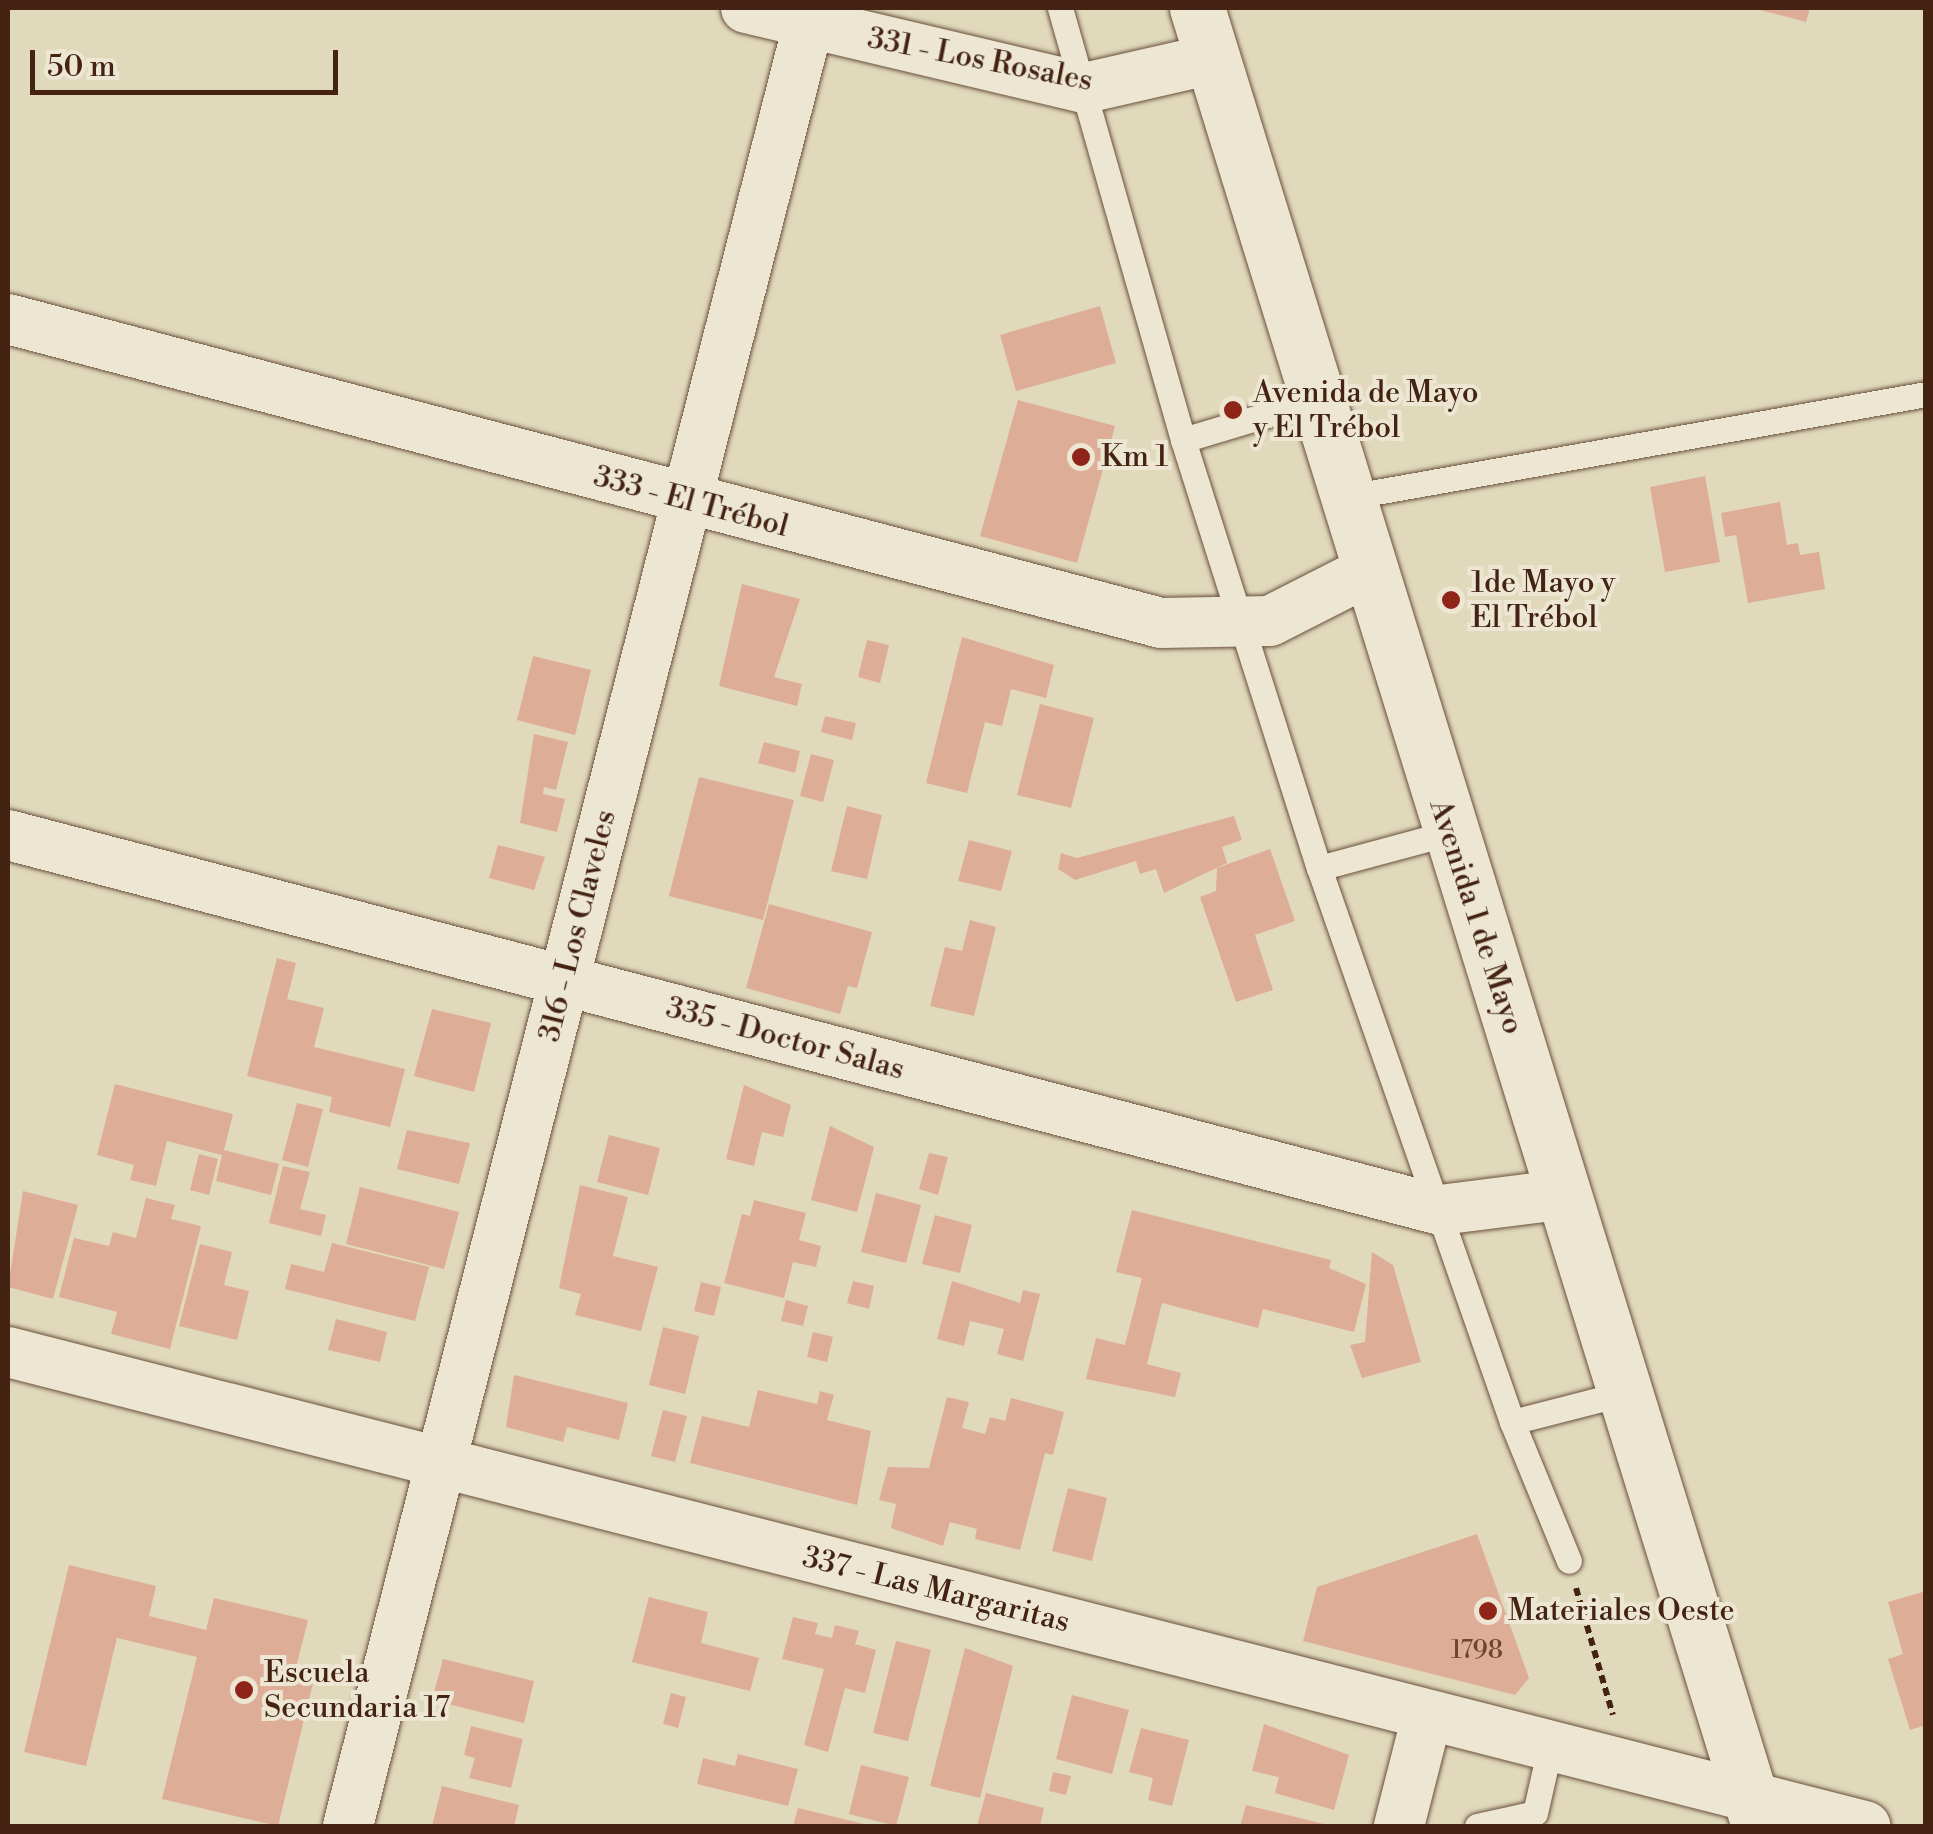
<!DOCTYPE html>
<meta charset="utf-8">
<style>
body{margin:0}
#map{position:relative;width:1933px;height:1834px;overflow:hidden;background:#e1d9bc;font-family:"Libre Bodoni",serif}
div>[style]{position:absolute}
.building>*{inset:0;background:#dead97}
.path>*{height:6px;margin-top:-3px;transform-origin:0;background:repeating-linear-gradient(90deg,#442312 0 8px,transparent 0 13px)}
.roads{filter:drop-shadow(0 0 2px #6b503c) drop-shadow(0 0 2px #6b503c)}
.service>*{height:25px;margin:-12.5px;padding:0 12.5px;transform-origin:12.5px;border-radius:12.5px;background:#ece6d3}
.minor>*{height:50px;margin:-25px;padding:0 25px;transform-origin:25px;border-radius:25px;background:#ece6d3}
.secondary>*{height:55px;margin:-27.5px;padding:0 27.5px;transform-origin:27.5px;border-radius:27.5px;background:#ece6d3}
.dots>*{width:28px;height:28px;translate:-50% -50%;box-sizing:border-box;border:5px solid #ece6d3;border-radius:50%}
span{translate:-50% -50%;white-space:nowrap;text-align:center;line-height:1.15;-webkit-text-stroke:8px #ece6d3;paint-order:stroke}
.number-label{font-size:25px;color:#6a4633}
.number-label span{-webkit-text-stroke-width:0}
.street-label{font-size:30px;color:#442312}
.poi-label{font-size:30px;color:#442312}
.left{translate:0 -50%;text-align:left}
.frame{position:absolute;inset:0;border:10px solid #442312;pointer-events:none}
.scale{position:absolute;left:30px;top:50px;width:308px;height:45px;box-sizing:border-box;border:5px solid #442312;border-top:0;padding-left:12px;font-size:30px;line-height:35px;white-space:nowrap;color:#442312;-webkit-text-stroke:8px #ece6d3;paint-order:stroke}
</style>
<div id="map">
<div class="building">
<div style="clip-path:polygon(1753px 8px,1810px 8px,1806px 22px)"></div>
<div style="clip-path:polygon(1100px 306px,1116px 363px,1016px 391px,1000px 335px)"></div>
<div style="clip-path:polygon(1018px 400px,1115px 426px,1077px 563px,980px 536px)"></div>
<div style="clip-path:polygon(1705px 476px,1720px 562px,1665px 572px,1650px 487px)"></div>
<div style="clip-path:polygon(1780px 502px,1787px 545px,1798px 543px,1800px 555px,1819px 552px,1825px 589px,1748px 603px,1736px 535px,1725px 537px,1721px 513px)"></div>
<div style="clip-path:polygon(742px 584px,800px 599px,774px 677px,802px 684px,797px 706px,719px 686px)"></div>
<div style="clip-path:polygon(962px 637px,1054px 665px,1046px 698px,1011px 689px,1002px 726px,985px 722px,967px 793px,926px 783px)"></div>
<div style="clip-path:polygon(867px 640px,889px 645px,880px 683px,858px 677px)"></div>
<div style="clip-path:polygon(533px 656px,591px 670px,575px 735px,517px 720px)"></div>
<div style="clip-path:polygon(1040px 704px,1094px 718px,1071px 808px,1017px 795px)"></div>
<div style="clip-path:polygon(825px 716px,856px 723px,852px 740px,821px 732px)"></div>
<div style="clip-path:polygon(534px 734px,568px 742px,556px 790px,544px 787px,543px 794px,565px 799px,557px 832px,520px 823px)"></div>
<div style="clip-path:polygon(764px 742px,800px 751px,795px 773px,758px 763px)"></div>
<div style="clip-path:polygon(811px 754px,834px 760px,823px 802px,800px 796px)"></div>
<div style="clip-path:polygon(699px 777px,794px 800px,763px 920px,669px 896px)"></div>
<div style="clip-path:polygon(847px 806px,882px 815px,867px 879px,831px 871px)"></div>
<div style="clip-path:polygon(1234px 816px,1242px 840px,1222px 847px,1227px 863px,1164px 893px,1156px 869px,1140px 874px,1136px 861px,1075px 880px,1058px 869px,1061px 853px,1077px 858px)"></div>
<div style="clip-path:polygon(969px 840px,1012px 851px,1001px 891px,958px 881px)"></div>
<div style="clip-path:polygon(498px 845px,545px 857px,534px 890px,489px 878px)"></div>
<div style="clip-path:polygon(1270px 849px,1295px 921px,1255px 935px,1273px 990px,1236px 1002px,1200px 897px,1216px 891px,1217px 868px)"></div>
<div style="clip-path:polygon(769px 904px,872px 932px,857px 988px,848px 986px,840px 1014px,746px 988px)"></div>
<div style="clip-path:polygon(970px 920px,996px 927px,974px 1016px,930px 1006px,945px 947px,962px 951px)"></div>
<div style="clip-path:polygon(277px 958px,296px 963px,287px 999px,324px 1008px,314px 1047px,405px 1069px,390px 1127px,329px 1112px,332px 1097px,247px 1076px)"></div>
<div style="clip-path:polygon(432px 1009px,491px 1023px,474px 1092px,414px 1076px)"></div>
<div style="clip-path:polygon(115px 1084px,233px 1114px,224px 1150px,279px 1164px,271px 1195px,216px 1181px,222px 1155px,167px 1141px,156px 1186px,130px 1180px,134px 1165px,97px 1155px)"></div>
<div style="clip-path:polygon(744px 1085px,791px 1105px,783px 1137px,762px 1132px,754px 1166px,726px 1159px)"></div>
<div style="clip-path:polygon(297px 1103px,323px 1109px,308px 1167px,282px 1160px)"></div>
<div style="clip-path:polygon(830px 1126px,874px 1147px,857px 1212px,811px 1200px)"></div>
<div style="clip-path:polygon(407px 1130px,470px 1143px,459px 1184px,397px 1169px)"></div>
<div style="clip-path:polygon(609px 1135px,660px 1148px,648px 1195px,597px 1182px)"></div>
<div style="clip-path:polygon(929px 1153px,948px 1157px,938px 1195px,919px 1189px)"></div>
<div style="clip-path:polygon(199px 1154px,218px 1159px,209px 1195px,190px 1190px)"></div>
<div style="clip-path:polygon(283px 1166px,310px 1172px,300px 1209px,326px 1215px,321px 1236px,269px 1223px)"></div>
<div style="clip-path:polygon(580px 1185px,628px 1197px,613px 1256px,658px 1267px,641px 1331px,575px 1315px,581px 1294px,559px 1288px)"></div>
<div style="clip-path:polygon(360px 1187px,459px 1212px,444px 1269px,346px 1244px)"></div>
<div style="clip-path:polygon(23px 1191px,78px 1205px,53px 1299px,8px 1287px)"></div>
<div style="clip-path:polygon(876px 1193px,921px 1205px,906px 1263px,861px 1252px)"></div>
<div style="clip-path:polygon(146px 1198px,175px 1205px,171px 1219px,201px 1226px,170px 1349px,111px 1334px,117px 1312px,59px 1297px,74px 1238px,109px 1246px,113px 1232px,136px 1238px)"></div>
<div style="clip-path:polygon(754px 1200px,806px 1213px,799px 1240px,821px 1246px,816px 1267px,793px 1262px,784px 1298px,724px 1283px,742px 1214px,750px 1216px)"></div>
<div style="clip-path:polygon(1132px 1210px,1331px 1260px,1329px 1268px,1366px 1284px,1354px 1332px,1263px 1309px,1258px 1328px,1162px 1303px,1147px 1364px,1181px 1373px,1175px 1397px,1086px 1379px,1096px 1338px,1125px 1345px,1142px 1278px,1116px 1272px)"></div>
<div style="clip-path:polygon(935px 1215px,972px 1225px,960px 1273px,922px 1264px)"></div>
<div style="clip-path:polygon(332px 1243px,429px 1267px,415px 1321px,285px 1289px,291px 1264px,324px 1272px)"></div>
<div style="clip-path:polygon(200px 1244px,232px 1252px,224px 1285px,249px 1291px,237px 1340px,179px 1326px)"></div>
<div style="clip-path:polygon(1372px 1252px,1393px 1265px,1421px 1362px,1362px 1378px,1350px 1345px,1365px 1342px)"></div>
<div style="clip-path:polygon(853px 1281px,874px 1286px,869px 1309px,847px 1303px)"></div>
<div style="clip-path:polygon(952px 1281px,1020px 1303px,1023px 1290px,1040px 1294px,1023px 1361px,997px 1354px,1004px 1329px,970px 1321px,964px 1346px,937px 1339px)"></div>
<div style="clip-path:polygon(701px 1282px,721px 1287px,714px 1316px,694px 1311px)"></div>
<div style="clip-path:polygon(786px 1300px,808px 1306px,803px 1326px,781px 1321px)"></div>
<div style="clip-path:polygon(336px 1319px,387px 1332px,380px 1362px,328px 1350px)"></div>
<div style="clip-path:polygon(663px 1327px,699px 1336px,685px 1394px,649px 1385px)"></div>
<div style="clip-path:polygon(813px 1332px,833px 1337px,827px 1362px,807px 1357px)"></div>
<div style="clip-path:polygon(514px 1375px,628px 1403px,619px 1440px,567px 1427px,563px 1442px,506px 1427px)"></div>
<div style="clip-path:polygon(758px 1390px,817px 1404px,820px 1391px,834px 1395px,827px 1420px,871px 1431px,857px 1505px,690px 1463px,702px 1416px,749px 1427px)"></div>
<div style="clip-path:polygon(947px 1397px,969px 1402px,962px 1428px,985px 1434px,990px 1417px,1005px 1421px,1011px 1398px,1064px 1412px,1053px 1455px,1045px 1453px,1020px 1550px,975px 1539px,977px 1529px,950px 1522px,943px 1546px,891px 1528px,896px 1504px,879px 1500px,888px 1467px,929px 1468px)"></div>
<div style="clip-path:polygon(663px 1410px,687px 1416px,675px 1462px,651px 1456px)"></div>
<div style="clip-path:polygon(1068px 1488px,1107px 1498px,1092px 1561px,1052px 1551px)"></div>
<div style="clip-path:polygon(1477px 1534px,1529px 1678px,1515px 1695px,1303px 1641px,1317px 1587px)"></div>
<div style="clip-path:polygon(69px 1565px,156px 1586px,149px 1616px,206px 1630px,214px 1598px,308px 1620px,293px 1679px,313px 1683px,278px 1826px,162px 1799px,197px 1657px,117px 1638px,86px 1766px,24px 1752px)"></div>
<div style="clip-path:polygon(1926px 1591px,1926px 1725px,1910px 1730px,1888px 1659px,1903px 1654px,1888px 1602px)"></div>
<div style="clip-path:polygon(649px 1597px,708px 1612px,701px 1643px,759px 1658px,750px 1691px,632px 1662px)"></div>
<div style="clip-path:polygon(793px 1617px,818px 1623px,815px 1634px,832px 1638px,835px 1625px,859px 1631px,855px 1644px,876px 1650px,865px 1693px,845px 1688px,828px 1752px,804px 1745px,824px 1669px,782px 1659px)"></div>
<div style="clip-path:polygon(896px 1641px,931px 1650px,908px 1741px,873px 1733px)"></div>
<div style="clip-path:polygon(965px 1648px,1013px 1666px,980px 1798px,930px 1786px)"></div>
<div style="clip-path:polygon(443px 1659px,534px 1681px,524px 1723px,432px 1700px)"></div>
<div style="clip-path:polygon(671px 1693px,686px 1697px,678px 1728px,663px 1724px)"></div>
<div style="clip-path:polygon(1072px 1695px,1129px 1710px,1112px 1774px,1056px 1759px)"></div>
<div style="clip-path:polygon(1264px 1724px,1349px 1755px,1334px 1810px,1275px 1793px,1279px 1777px,1252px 1771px)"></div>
<div style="clip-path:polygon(471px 1726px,523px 1739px,511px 1788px,469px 1778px,475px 1758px,464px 1755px)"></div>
<div style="clip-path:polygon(1141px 1728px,1189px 1740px,1172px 1806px,1148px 1800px,1153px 1778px,1129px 1772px)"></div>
<div style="clip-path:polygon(738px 1754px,798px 1769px,788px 1806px,697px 1784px,703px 1758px,735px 1766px)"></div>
<div style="clip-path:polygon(861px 1765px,909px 1777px,896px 1826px,849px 1814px)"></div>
<div style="clip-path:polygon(1053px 1772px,1071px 1776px,1066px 1795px,1049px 1791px)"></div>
<div style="clip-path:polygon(442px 1786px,519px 1805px,514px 1826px,432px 1826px)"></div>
<div style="clip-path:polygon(986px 1793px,1044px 1808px,1040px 1826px,977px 1826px)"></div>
<div style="clip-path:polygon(1246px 1805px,1328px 1825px,1328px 1826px,1240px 1826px)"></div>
<div style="clip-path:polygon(798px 1808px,868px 1825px,868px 1826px,793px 1826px)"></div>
</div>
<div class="path">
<div style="left:1576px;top:1588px;width:132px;rotate:73.8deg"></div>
</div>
<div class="roads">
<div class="service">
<div style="left:1060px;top:8px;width:449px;rotate:74.1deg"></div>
<div style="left:1183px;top:440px;width:449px;rotate:72.4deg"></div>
<div style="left:1319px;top:868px;width:587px;rotate:70.79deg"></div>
<div style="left:1512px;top:1422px;width:150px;rotate:67.7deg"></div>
<div style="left:1183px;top:440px;width:142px;rotate:-16.8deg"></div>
<div style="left:1348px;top:497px;width:587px;rotate:-10.1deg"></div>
<div style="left:1319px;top:868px;width:135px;rotate:-15.1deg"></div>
<div style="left:1512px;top:1422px;width:117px;rotate:-14.4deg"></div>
<div style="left:1477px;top:1826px;width:59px;rotate:-12.6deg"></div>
<div style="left:1535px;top:1813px;width:68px;rotate:-77.2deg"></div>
</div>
<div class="minor">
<div style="left:746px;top:8px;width:348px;rotate:13.3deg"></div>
<div style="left:1085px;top:88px;width:131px;rotate:-12.8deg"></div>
<div style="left:8px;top:319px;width:1192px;rotate:14.77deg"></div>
<div style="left:1161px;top:623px;width:109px;rotate:-1.1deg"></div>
<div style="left:1270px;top:621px;width:112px;rotate:-27deg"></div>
<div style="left:8px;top:835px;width:1480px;rotate:14.67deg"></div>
<div style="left:1440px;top:1210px;width:127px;rotate:-7.2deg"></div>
<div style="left:8px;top:1352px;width:1917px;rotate:14.32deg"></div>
<div style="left:348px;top:1826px;width:1859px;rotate:-75.67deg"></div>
<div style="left:1399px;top:1826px;width:114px;rotate:-75.7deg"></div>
</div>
<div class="secondary">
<div style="left:1197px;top:8px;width:1903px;rotate:72.82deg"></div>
</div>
</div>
<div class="dots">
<div style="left:1233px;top:410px;background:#8f2418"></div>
<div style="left:1081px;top:457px;background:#8f2418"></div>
<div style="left:1451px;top:600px;background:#8f2418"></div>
<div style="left:1488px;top:1611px;background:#8f2418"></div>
<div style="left:244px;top:1690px;background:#8f2418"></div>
</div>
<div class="number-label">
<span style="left:1477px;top:1651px">1798</span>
</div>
<div class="street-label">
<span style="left:980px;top:60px;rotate:11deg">331 - Los Rosales</span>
<span style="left:691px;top:502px;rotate:15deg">333 - El Trébol</span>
<span style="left:1476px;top:917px;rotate:72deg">Avenida 1 de Mayo</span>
<span style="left:578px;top:926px;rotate:-76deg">316 - Los Claveles</span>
<span style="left:785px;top:1039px;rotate:15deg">335 - Doctor Salas</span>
<span style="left:936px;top:1590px;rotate:14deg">337 - Las Margaritas</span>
</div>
<div class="poi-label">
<span class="left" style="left:1253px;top:410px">Avenida de Mayo<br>y El Trébol</span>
<span class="left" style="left:1101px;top:457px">Km 1</span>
<span class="left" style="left:1471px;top:600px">1de Mayo y<br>El Trébol</span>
<span class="left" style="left:1508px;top:1611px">Materiales Oeste</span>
<span class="left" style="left:264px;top:1690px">Escuela<br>Secundaria 17</span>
</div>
<div class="frame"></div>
<div class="scale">50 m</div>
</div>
